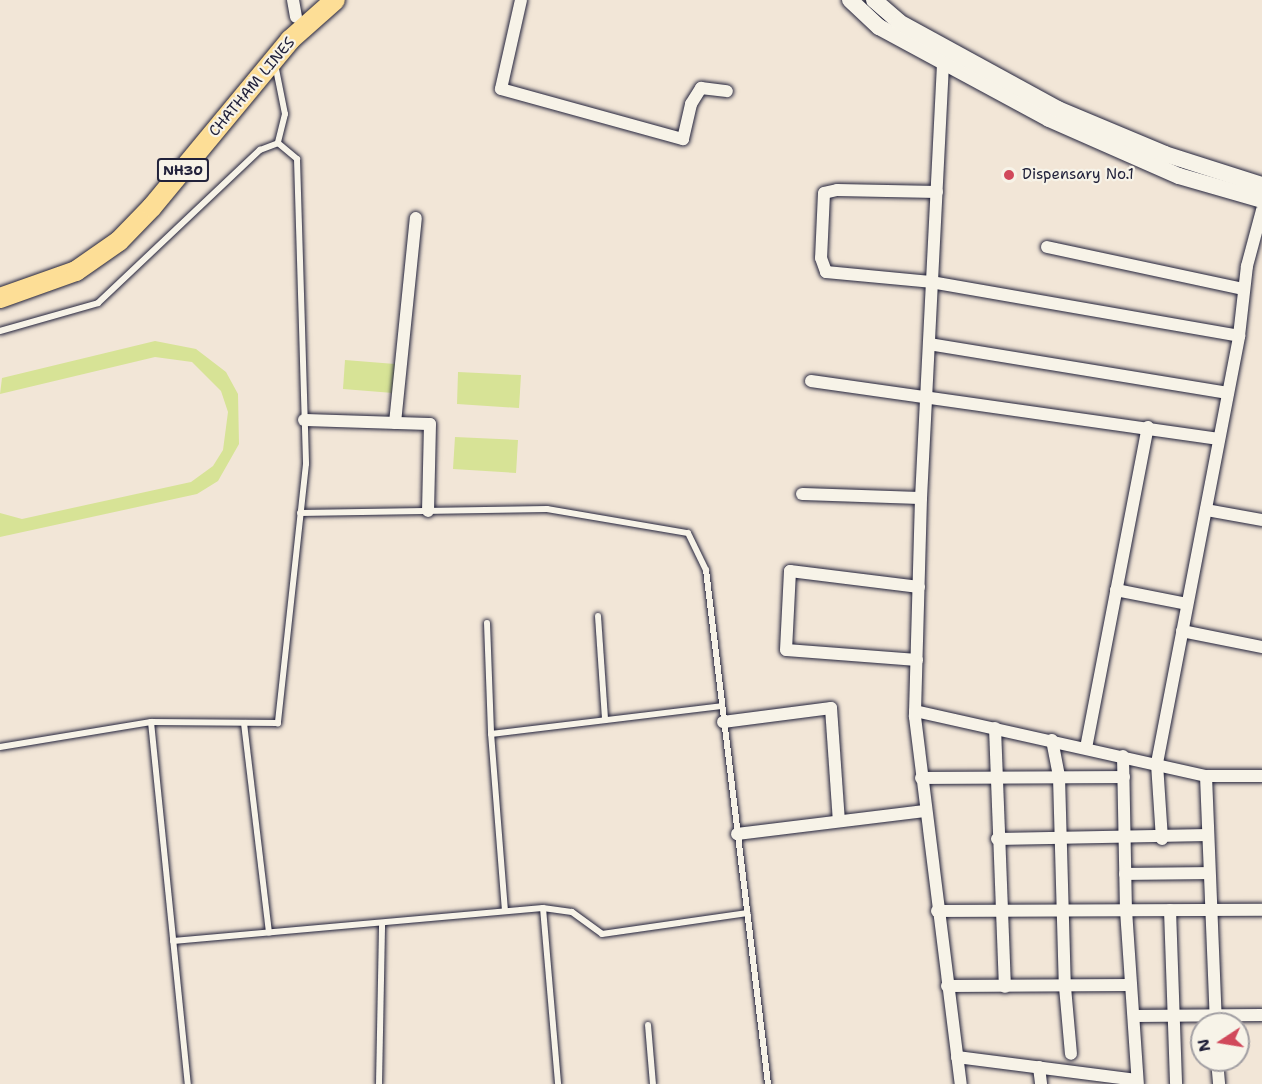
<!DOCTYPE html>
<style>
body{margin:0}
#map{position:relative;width:1262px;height:1084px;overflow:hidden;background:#f2e6d7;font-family:"Shantell Sans",sans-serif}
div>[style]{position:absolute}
.green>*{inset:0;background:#d7e396}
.roads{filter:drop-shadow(0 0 2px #22223b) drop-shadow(0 0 2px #22223b)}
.service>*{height:6px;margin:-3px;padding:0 3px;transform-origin:3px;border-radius:3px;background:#f7f3e8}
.minor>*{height:12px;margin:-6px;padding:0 6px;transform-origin:6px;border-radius:6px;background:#f7f3e8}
.secondary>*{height:16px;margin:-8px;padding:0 8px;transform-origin:8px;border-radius:8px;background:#f7f3e8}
.trunk>*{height:20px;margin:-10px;padding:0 10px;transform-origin:10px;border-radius:10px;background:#fdde96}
.dots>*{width:16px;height:16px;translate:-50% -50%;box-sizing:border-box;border:3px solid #f7f3e8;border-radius:50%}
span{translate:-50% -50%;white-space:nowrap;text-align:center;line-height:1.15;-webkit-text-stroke:4.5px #f7f3e8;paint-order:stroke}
.shield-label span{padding:2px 4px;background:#f7f3e8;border:2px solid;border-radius:4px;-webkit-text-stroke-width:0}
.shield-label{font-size:14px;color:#22223b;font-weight:700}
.street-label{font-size:15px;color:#22223b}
.poi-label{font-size:15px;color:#22223b}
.left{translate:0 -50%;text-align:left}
.north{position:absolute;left:1190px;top:1012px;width:60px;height:60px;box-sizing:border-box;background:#f7f3e8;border:2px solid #a29fa3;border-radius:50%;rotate:258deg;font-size:16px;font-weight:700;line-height:24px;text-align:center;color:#22223b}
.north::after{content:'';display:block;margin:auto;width:21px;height:27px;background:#d1495b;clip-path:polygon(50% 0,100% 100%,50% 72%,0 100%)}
</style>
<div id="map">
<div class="green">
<div style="clip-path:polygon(155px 341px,196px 349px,226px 372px,238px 394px,239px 444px,218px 481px,197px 494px,0 537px,0 513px,22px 519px,191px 482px,213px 466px,223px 450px,228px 412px,221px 391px,192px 362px,155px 357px,0 394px,2px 378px)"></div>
<div style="clip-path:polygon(345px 360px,395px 364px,393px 393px,343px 389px)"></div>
<div style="clip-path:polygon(458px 372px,521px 375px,519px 408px,457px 404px)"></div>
<div style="clip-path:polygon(455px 437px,518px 440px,516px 473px,453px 469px)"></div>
</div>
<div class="roads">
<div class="service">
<div style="left:275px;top:64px;width:51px;rotate:78.7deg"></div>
<div style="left:285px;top:114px;width:30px;rotate:104deg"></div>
<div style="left:0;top:331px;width:102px;rotate:-15.9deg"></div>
<div style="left:98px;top:303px;width:223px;rotate:-43.4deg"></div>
<div style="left:260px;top:150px;width:19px;rotate:-21deg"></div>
<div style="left:278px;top:143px;width:25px;rotate:40deg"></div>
<div style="left:297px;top:159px;width:305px;rotate:88.3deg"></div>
<div style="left:306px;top:464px;width:261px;rotate:96.2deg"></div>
<div style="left:278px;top:723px;width:127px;rotate:-179.5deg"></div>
<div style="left:151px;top:722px;width:153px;rotate:170.6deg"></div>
<div style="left:300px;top:513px;width:247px;rotate:-0.9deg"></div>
<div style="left:547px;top:509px;width:143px;rotate:9.7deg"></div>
<div style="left:688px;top:533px;width:41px;rotate:64.1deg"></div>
<div style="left:706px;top:570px;width:518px;rotate:83.12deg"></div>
<div style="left:598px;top:616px;width:104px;rotate:86.1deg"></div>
<div style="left:487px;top:623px;width:111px;rotate:87.9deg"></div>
<div style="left:151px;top:722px;width:364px;rotate:84.2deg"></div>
<div style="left:244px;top:723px;width:211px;rotate:83.2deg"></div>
<div style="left:543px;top:908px;width:177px;rotate:85.1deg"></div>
<div style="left:505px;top:911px;width:178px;rotate:-94.5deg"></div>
<div style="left:491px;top:734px;width:232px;rotate:-6.9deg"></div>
<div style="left:173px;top:941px;width:371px;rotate:-5.1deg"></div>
<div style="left:543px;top:908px;width:29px;rotate:8deg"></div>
<div style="left:572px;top:912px;width:37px;rotate:36deg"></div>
<div style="left:602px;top:934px;width:147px;rotate:-8.2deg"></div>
<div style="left:648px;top:1025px;width:59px;rotate:85.2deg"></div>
<div style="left:379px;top:1084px;width:160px;rotate:-88.9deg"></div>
</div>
<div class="minor">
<div style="left:293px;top:0;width:17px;rotate:80deg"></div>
<div style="left:521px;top:0;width:91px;rotate:102.7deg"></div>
<div style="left:501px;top:89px;width:189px;rotate:15.4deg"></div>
<div style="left:683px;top:139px;width:36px;rotate:-77deg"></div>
<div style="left:691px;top:104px;width:19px;rotate:-58deg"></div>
<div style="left:701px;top:88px;width:26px;rotate:7deg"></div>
<div style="left:943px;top:64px;width:435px;rotate:92.9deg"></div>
<div style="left:921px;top:498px;width:219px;rotate:91.6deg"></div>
<div style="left:915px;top:717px;width:370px;rotate:82.9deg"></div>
<div style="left:937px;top:192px;width:100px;rotate:-178.9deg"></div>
<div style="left:837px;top:190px;width:13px;rotate:167deg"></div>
<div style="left:824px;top:193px;width:65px;rotate:92.6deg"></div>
<div style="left:821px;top:258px;width:15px;rotate:70deg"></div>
<div style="left:826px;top:272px;width:105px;rotate:5.4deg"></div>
<div style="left:931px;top:282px;width:313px;rotate:9.9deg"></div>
<div style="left:1047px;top:247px;width:200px;rotate:12.1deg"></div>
<div style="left:929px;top:344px;width:303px;rotate:9.3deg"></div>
<div style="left:811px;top:381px;width:412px;rotate:8.1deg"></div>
<div style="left:304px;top:420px;width:126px;rotate:1.8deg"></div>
<div style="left:430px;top:424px;width:87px;rotate:91.3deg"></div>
<div style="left:395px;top:423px;width:206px;rotate:-84.2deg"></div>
<div style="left:802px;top:494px;width:119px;rotate:1.9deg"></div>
<div style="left:1206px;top:510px;width:57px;rotate:10.1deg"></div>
<div style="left:1116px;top:590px;width:72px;rotate:11.2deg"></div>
<div style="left:1182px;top:631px;width:82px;rotate:11.3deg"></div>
<div style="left:917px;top:660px;width:131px;rotate:-175.6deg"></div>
<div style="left:786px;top:650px;width:79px;rotate:-87.1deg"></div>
<div style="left:790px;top:571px;width:130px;rotate:7.1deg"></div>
<div style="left:915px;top:711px;width:298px;rotate:12.6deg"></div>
<div style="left:1206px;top:776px;width:56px"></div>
<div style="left:723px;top:722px;width:109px;rotate:-7.4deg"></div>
<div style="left:831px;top:708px;width:113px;rotate:86deg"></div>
<div style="left:995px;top:728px;width:259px;rotate:87.8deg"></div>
<div style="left:1052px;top:740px;width:38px;rotate:79deg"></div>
<div style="left:1059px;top:777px;width:210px;rotate:88.4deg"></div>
<div style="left:1065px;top:987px;width:67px;rotate:84.9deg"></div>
<div style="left:1086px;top:748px;width:327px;rotate:-79.1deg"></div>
<div style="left:1123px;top:756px;width:154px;rotate:88.9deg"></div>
<div style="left:1126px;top:910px;width:174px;rotate:86.1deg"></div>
<div style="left:1206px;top:776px;width:248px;rotate:87.7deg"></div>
<div style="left:921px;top:778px;width:203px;rotate:-0.3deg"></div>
<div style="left:737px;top:834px;width:189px;rotate:-7deg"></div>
<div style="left:997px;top:839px;width:211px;rotate:-1.1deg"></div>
<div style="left:1162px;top:839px;width:76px;rotate:-93.8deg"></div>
<div style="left:1157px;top:763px;width:435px;rotate:-79.1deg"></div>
<div style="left:1239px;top:336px;width:70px;rotate:-83.5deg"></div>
<div style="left:1247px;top:266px;width:58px;rotate:-75deg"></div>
<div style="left:1125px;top:874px;width:84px;rotate:-0.7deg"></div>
<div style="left:1170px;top:910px;width:174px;rotate:88deg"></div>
<div style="left:937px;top:911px;width:325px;rotate:-0.2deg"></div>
<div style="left:947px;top:986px;width:184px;rotate:-0.3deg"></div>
<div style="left:1134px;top:1016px;width:128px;rotate:-0.4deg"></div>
<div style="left:957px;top:1057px;width:181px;rotate:7.3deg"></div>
<div style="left:1217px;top:1060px;width:24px;rotate:85deg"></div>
<div style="left:1039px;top:1067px;width:17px;rotate:83deg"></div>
</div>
<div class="secondary">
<div style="left:850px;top:0;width:40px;rotate:43deg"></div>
<div style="left:879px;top:27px;width:193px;rotate:28.4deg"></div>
<div style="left:1049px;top:119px;width:142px;rotate:23.7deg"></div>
<div style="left:1179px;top:176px;width:86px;rotate:16.1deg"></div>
<div style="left:874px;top:0;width:33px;rotate:41deg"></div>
<div style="left:899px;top:22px;width:181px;rotate:28.7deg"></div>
<div style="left:1058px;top:109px;width:116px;rotate:22.8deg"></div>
<div style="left:1165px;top:154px;width:102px;rotate:17.7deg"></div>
</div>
<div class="trunk">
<div style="left:0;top:298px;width:81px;rotate:-19.6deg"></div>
<div style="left:76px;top:271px;width:52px;rotate:-34.9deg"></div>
<div style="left:119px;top:241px;width:47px;rotate:-45.9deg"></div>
<div style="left:152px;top:207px;width:217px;rotate:-50.4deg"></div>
<div style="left:290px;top:40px;width:60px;rotate:-41.6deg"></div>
</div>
</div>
<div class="dots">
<div style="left:1009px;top:175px;background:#d1495b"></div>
</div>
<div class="shield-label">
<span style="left:183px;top:170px">NH30</span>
</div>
<div class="street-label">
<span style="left:252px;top:87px;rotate:-50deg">CHATHAM LINES</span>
</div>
<div class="poi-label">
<span class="left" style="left:1022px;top:175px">Dispensary No.1</span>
</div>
<div class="north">N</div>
</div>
